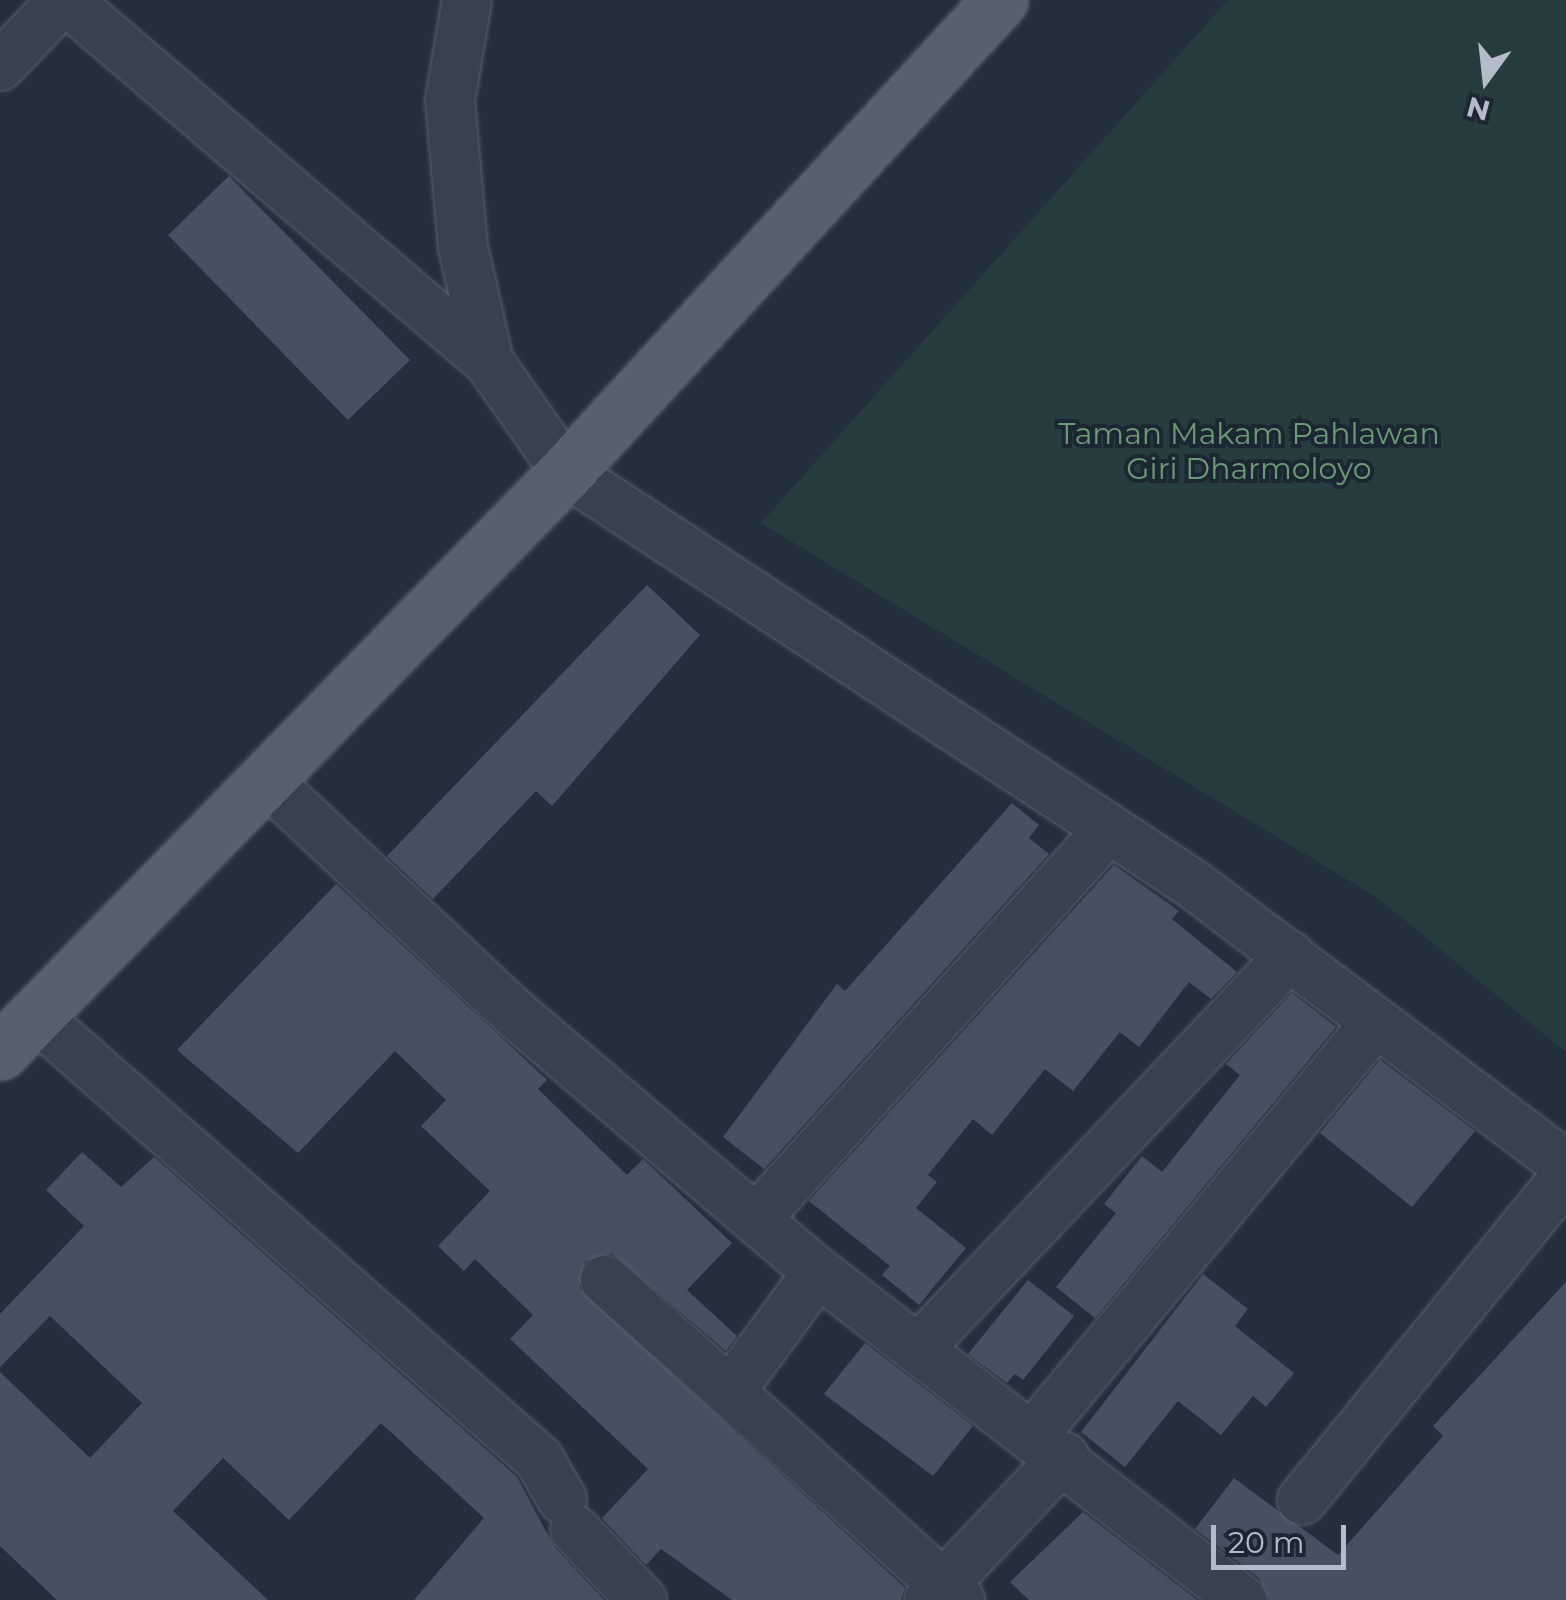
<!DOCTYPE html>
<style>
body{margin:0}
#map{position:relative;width:1566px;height:1600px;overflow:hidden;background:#242f3e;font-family:Montserrat,sans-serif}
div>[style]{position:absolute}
.green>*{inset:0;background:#263c3f}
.building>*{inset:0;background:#455162}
.roads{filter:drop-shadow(0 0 2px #565f6c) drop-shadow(0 0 2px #565f6c)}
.minor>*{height:48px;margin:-24px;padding:0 24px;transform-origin:24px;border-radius:24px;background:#38414e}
.major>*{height:55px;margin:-27.5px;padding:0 27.5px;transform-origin:27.5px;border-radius:27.5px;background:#56606e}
span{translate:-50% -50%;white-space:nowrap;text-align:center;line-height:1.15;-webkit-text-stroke:8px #1d2633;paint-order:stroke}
.park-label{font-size:30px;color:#6b9a76}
.north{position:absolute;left:1436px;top:30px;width:100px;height:100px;-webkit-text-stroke:8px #1d2633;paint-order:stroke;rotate:195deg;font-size:28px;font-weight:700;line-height:40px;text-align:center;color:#b4bcc9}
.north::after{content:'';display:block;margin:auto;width:35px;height:45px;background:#b4bcc9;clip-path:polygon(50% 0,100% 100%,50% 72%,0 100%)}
.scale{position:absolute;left:1211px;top:1525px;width:135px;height:45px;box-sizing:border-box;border:5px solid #b4bcc9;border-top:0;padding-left:12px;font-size:30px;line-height:35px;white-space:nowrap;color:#b4bcc9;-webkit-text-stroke:8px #1d2633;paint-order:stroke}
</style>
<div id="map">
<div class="green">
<div style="clip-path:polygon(1228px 0,1566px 0,1566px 1052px,1379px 899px,761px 523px)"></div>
</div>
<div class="building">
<div style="clip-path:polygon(229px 176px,410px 360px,348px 420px,168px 235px)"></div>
<div style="clip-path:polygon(647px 585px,700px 635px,552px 806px,536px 791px,433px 899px,387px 856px)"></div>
<div style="clip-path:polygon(1012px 803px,1039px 825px,1029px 838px,1049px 854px,764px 1169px,723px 1137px,837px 984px,845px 991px)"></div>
<div style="clip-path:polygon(1114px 865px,1179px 911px,1172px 919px,1237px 972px,1211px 999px,1189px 982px,1139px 1047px,1120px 1032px,1073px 1091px,1045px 1069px,992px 1135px,973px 1119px,928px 1175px,937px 1182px,916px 1208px,966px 1248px,919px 1305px,882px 1275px,890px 1266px,809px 1201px)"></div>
<div style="clip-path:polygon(336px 884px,547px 1080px,538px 1089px,627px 1175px,643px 1159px,732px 1243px,687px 1290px,737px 1336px,726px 1351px,612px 1253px,585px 1261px,579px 1288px,905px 1588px,901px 1600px,732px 1600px,661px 1549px,646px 1565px,602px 1518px,648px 1469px,510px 1339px,533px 1315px,475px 1259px,464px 1271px,438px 1246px,490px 1191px,421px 1126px,446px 1100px,395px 1051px,298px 1153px,177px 1050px)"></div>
<div style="clip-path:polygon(1292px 993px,1336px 1027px,1095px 1318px,1056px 1287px,1116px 1213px,1104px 1204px,1142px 1156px,1162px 1172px,1240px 1075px,1226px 1064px)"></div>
<div style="clip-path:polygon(1380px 1060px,1475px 1131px,1412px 1207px,1320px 1133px)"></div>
<div style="clip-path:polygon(82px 1152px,121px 1187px,154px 1157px,517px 1477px,555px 1548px,604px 1600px,414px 1600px,484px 1518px,381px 1423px,289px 1520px,223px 1458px,173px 1511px,268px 1600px,57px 1600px,0 1546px,0 1372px,90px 1458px,142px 1403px,50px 1316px,0 1367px,0 1314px,84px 1226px,46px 1190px)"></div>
<div style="clip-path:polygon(1203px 1274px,1248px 1309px,1235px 1326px,1294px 1373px,1266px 1407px,1253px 1396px,1221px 1435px,1178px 1401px,1125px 1467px,1081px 1432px)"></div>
<div style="clip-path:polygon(1028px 1280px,1074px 1316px,1023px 1380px,1015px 1374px,1007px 1383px,968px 1354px)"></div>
<div style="clip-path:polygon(1566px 1282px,1566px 1600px,1269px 1600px,1259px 1578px,1195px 1529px,1234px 1478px,1338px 1555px,1443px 1436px,1433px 1426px)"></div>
<div style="clip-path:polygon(865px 1343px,973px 1426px,933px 1476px,824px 1394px)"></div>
<div style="clip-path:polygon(1083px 1512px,1197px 1600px,1029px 1600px,1010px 1582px)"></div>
</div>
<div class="roads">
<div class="minor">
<div style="left:66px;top:0;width:557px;rotate:40.56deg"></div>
<div style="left:489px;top:362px;width:134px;rotate:55deg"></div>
<div style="left:566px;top:472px;width:747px;rotate:33.31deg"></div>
<div style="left:1190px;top:882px;width:471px;rotate:37deg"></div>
<div style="left:467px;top:0;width:102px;rotate:99.6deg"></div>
<div style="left:450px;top:101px;width:147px;rotate:84.9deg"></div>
<div style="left:463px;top:247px;width:118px;rotate:77.3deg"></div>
<div style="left:0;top:66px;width:91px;rotate:-46.3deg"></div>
<div style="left:268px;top:782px;width:335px;rotate:43.2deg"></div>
<div style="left:512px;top:1011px;width:402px;rotate:40.5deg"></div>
<div style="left:818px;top:1272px;width:149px;rotate:126.3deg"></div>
<div style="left:730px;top:1392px;width:310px;rotate:42.1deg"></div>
<div style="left:34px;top:1015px;width:672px;rotate:41.32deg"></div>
<div style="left:539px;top:1459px;width:46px;rotate:60.1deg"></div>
<div style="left:756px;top:1219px;width:526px;rotate:-47.85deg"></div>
<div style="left:818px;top:1272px;width:536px;rotate:37.72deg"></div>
<div style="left:605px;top:1280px;width:168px;rotate:41.9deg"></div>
<div style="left:919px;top:1348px;width:540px;rotate:-46.58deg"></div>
<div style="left:1034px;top:1434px;width:535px;rotate:-50.3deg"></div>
<div style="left:1302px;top:1500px;width:418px;rotate:-50.8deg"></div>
<div style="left:575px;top:1530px;width:97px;rotate:46.3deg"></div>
<div style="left:929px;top:1600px;width:197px;rotate:-46.6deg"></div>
</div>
<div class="major">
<div style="left:0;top:1052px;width:810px;rotate:-45.7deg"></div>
<div style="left:566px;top:472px;width:641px;rotate:-47.4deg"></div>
</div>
</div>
<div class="park-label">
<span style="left:1249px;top:451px">Taman Makam Pahlawan<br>Giri Dharmoloyo</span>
</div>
<div class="north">N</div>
<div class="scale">20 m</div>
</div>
